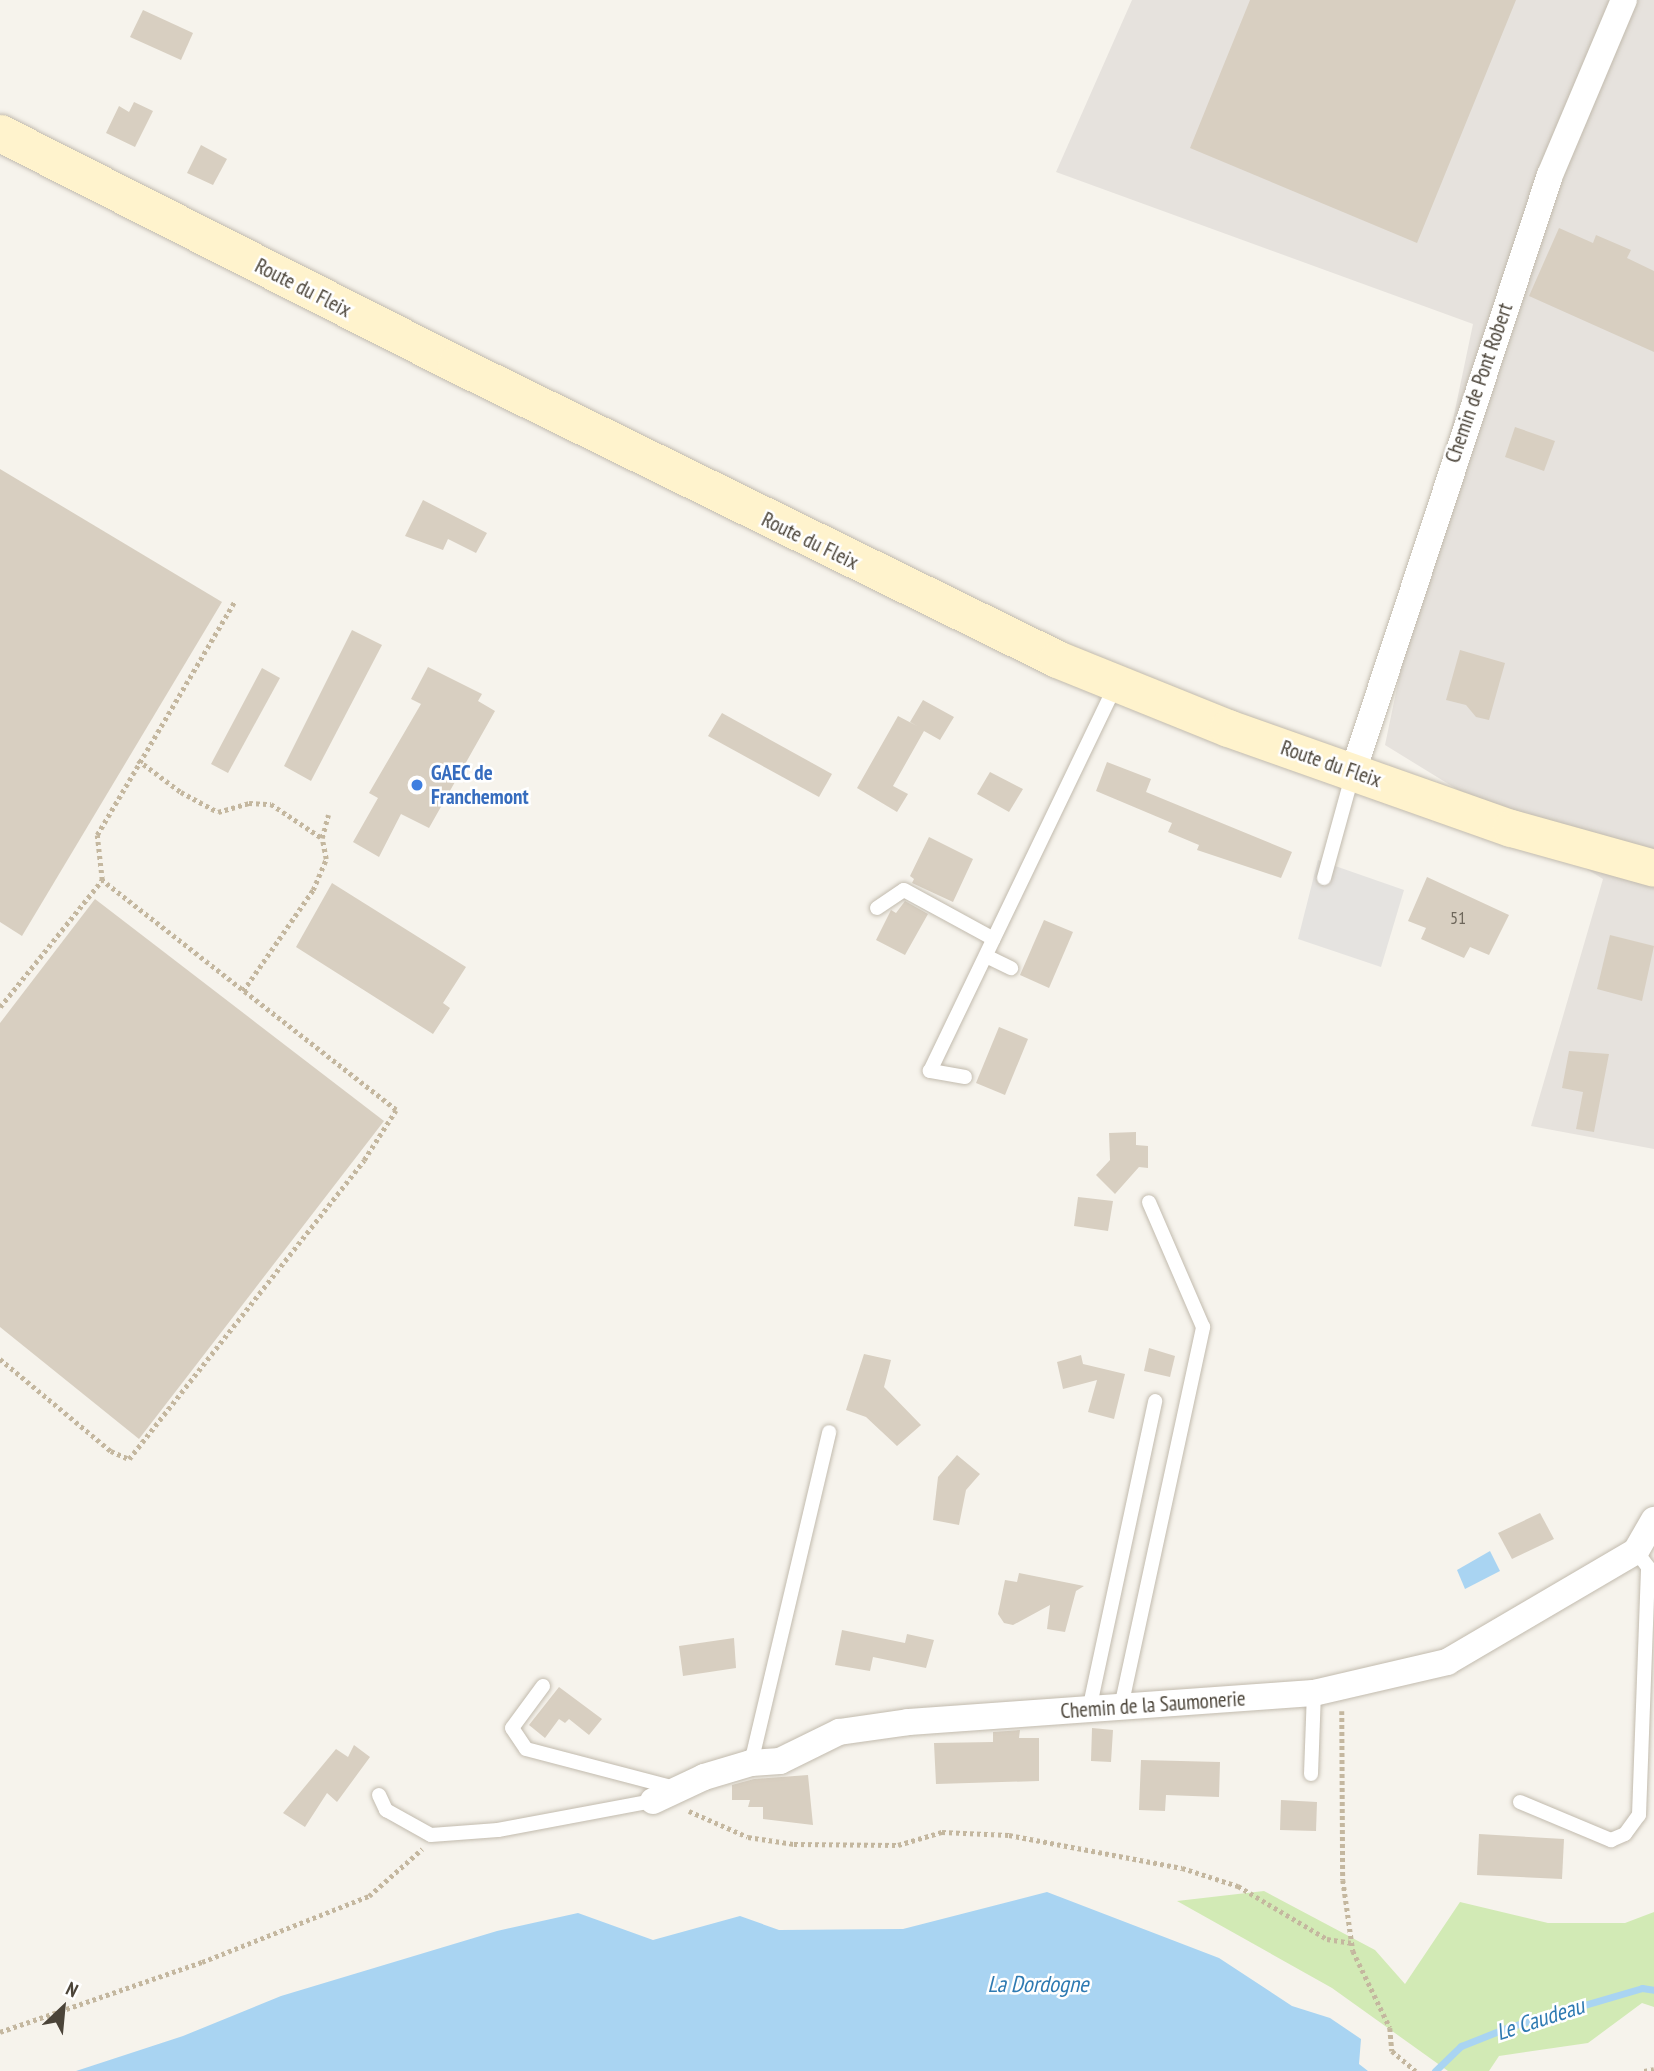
<!DOCTYPE html>
<style>
body{margin:0}
#map{position:relative;width:1654px;height:2071px;overflow:hidden;background:#f6f3ec;font-family:"PT Sans Narrow",sans-serif}
div>[style]{position:absolute}
.industrial>*{inset:0;background:#e6e2dd}
.green>*{inset:0;background:#d2eab5}
.parking>*{inset:0;background:#e5e3e0}
.water>*{inset:0;background:#a9d4f2}
.stream>*{height:7px;margin:-3.5px;padding:0 3.5px;transform-origin:3.5px;border-radius:3.5px;background:#a9d4f2}
.building>*{inset:0;background:#d8cfc1}
.path>*{height:4.5px;margin-top:-2.25px;transform-origin:0;background:repeating-linear-gradient(90deg,#c4b79f 0 3.5px,transparent 0 7px)}
.roads{filter:drop-shadow(0 0 2px #c2bbae) drop-shadow(0 0 2px #c2bbae)}
.service>*{height:14px;margin:-7px;padding:0 7px;transform-origin:7px;border-radius:7px;background:#fff}
.minor>*{height:26px;margin:-13px;padding:0 13px;transform-origin:13px;border-radius:13px;background:#fff}
.secondary>*{height:37px;margin:-18.5px;padding:0 18.5px;transform-origin:18.5px;border-radius:18.5px;background:#fff3cd}
.dots>*{width:19px;height:19px;translate:-50% -50%;box-sizing:border-box;border:4px solid #fff;border-radius:50%}
span{translate:-50% -50%;white-space:nowrap;text-align:center;line-height:1.15;-webkit-text-stroke:5px #fff;paint-order:stroke}
.number-label{font-size:18px;color:#6e675b}
.number-label span{-webkit-text-stroke-width:0}
.street-label{font-size:21px;color:#4b4439}
.shop-label{font-size:21px;color:#366cbe;font-weight:700}
.left{translate:0 -50%;text-align:left}
.water-label{font-size:23px;color:#2e7ab2;font-style:italic}
.north{position:absolute;left:28px;top:1973px;width:70px;height:70px;-webkit-text-stroke:5px #fff;paint-order:stroke;rotate:26deg;font-size:19px;font-weight:700;line-height:28px;text-align:center;color:#4b4439}
.north::after{content:'';display:block;margin:auto;width:24px;height:32px;background:#4b4439;clip-path:polygon(50% 0,100% 100%,50% 72%,0 100%)}
</style>
<div id="map">
<div class="industrial">
<div style="clip-path:polygon(1132px 0,1654px 0,1654px 1149px,1531px 1126px,1603px 879px,1385px 745px,1473px 324px,1056px 172px)"></div>
</div>
<div class="green">
<div style="clip-path:polygon(1264px 1891px,1375px 1950px,1405px 1984px,1460px 1902px,1548px 1923px,1625px 1923px,1654px 1912px,1654px 2007px,1642px 2003px,1588px 2043px,1499px 2056px,1489px 2071px,1448px 2071px,1332px 1988px,1177px 1901px)"></div>
</div>
<div class="parking">
<div style="clip-path:polygon(1318px 860px,1404px 890px,1381px 967px,1298px 939px)"></div>
</div>
<div class="water">
<div style="clip-path:polygon(1490px 1551px,1500px 1571px,1465px 1589px,1457px 1570px)"></div>
<div style="clip-path:polygon(1047px 1892px,1219px 1958px,1292px 2006px,1330px 2018px,1361px 2039px,1359px 2064px,1368px 2071px,76px 2071px,183px 2036px,281px 1996px,497px 1931px,578px 1913px,653px 1940px,740px 1916px,779px 1930px,903px 1929px)"></div>
</div>
<div class="stream">
<div style="left:1435px;top:2071px;width:36px;rotate:-44deg"></div>
<div style="left:1461px;top:2046px;width:52px;rotate:-21.6deg"></div>
<div style="left:1509px;top:2027px;width:139px;rotate:-16.3deg"></div>
<div style="left:1642px;top:1988px;width:12px;rotate:9deg"></div>
</div>
<div class="building">
<div style="clip-path:polygon(1250px 0,1516px 0,1417px 243px,1190px 148px)"></div>
<div style="clip-path:polygon(143px 10px,193px 33px,181px 60px,130px 37px)"></div>
<div style="clip-path:polygon(134px 102px,153px 111px,135px 147px,106px 133px,119px 106px,129px 112px)"></div>
<div style="clip-path:polygon(201px 145px,227px 159px,213px 185px,187px 173px)"></div>
<div style="clip-path:polygon(1559px 228px,1593px 243px,1596px 235px,1631px 250px,1627px 258px,1654px 271px,1654px 352px,1529px 296px)"></div>
<div style="clip-path:polygon(1515px 427px,1555px 441px,1544px 471px,1505px 457px)"></div>
<div style="clip-path:polygon(0 469px,222px 602px,22px 936px,0 922px)"></div>
<div style="clip-path:polygon(423px 500px,487px 533px,476px 553px,448px 539px,443px 550px,405px 536px)"></div>
<div style="clip-path:polygon(352px 630px,382px 645px,311px 781px,284px 766px)"></div>
<div style="clip-path:polygon(1460px 650px,1505px 663px,1489px 720px,1476px 717px,1466px 705px,1446px 700px)"></div>
<div style="clip-path:polygon(428px 667px,482px 694px,478px 701px,495px 711px,429px 828px,401px 814px,379px 857px,353px 842px,378px 798px,369px 793px,421px 704px,411px 699px)"></div>
<div style="clip-path:polygon(262px 668px,280px 678px,228px 773px,211px 764px)"></div>
<div style="clip-path:polygon(923px 700px,954px 717px,940px 740px,924px 731px,893px 786px,908px 794px,897px 812px,857px 788px,898px 716px,917px 726px,910px 722px)"></div>
<div style="clip-path:polygon(722px 713px,832px 774px,819px 797px,708px 736px)"></div>
<div style="clip-path:polygon(1107px 762px,1151px 779px,1146px 792px,1292px 852px,1281px 878px,1197px 850px,1199px 845px,1168px 832px,1172px 823px,1096px 791px)"></div>
<div style="clip-path:polygon(990px 772px,1023px 789px,1009px 812px,977px 794px)"></div>
<div style="clip-path:polygon(929px 837px,973px 859px,953px 902px,912px 883px,914px 879px,910px 876px)"></div>
<div style="clip-path:polygon(1427px 877px,1509px 915px,1489px 955px,1470px 947px,1464px 958px,1421px 939px,1426px 928px,1408px 921px)"></div>
<div style="clip-path:polygon(332px 883px,466px 967px,443px 1003px,450px 1008px,433px 1034px,296px 947px)"></div>
<div style="clip-path:polygon(95px 899px,384px 1121px,139px 1439px,0 1327px,0 1023px)"></div>
<div style="clip-path:polygon(905px 901px,928px 914px,905px 955px,876px 940px,891px 910px,896px 913px)"></div>
<div style="clip-path:polygon(1044px 920px,1073px 932px,1049px 988px,1020px 975px)"></div>
<div style="clip-path:polygon(1610px 935px,1654px 946px,1642px 1001px,1597px 989px)"></div>
<div style="clip-path:polygon(999px 1027px,1028px 1039px,1005px 1095px,976px 1083px)"></div>
<div style="clip-path:polygon(1569px 1051px,1609px 1054px,1594px 1132px,1576px 1129px,1583px 1092px,1562px 1088px)"></div>
<div style="clip-path:polygon(1136px 1132px,1136px 1145px,1148px 1146px,1148px 1168px,1139px 1167px,1115px 1194px,1096px 1175px,1110px 1160px,1109px 1133px)"></div>
<div style="clip-path:polygon(1078px 1197px,1113px 1201px,1108px 1231px,1074px 1226px)"></div>
<div style="clip-path:polygon(1149px 1348px,1175px 1356px,1170px 1377px,1144px 1371px)"></div>
<div style="clip-path:polygon(864px 1354px,891px 1360px,884px 1387px,921px 1425px,897px 1446px,866px 1417px,846px 1410px)"></div>
<div style="clip-path:polygon(1081px 1355px,1083px 1364px,1125px 1374px,1114px 1419px,1088px 1412px,1097px 1380px,1063px 1389px,1057px 1362px)"></div>
<div style="clip-path:polygon(957px 1455px,980px 1474px,966px 1490px,959px 1525px,933px 1520px,938px 1477px)"></div>
<div style="clip-path:polygon(1540px 1513px,1554px 1539px,1512px 1559px,1498px 1533px)"></div>
<div style="clip-path:polygon(1019px 1573px,1084px 1586px,1076px 1591px,1065px 1632px,1047px 1629px,1050px 1605px,1013px 1625px,1004px 1623px,998px 1614px,1005px 1580px,1017px 1582px)"></div>
<div style="clip-path:polygon(842px 1630px,905px 1643px,907px 1634px,934px 1640px,926px 1668px,873px 1657px,870px 1671px,835px 1665px)"></div>
<div style="clip-path:polygon(734px 1638px,736px 1668px,683px 1676px,679px 1646px)"></div>
<div style="clip-path:polygon(559px 1687px,602px 1719px,589px 1735px,569px 1719px,565px 1723px,559px 1719px,545px 1738px,529px 1725px)"></div>
<div style="clip-path:polygon(1092px 1728px,1113px 1730px,1111px 1762px,1091px 1761px)"></div>
<div style="clip-path:polygon(1020px 1730px,1019px 1738px,1039px 1738px,1039px 1781px,936px 1784px,934px 1743px,993px 1742px,993px 1732px)"></div>
<div style="clip-path:polygon(354px 1745px,370px 1757px,337px 1802px,327px 1793px,305px 1827px,283px 1813px,336px 1749px,348px 1757px)"></div>
<div style="clip-path:polygon(1141px 1760px,1220px 1762px,1219px 1797px,1166px 1795px,1165px 1811px,1139px 1810px)"></div>
<div style="clip-path:polygon(808px 1775px,813px 1825px,763px 1819px,763px 1807px,748px 1807px,750px 1800px,732px 1800px,732px 1785px,754px 1779px)"></div>
<div style="clip-path:polygon(1281px 1800px,1317px 1802px,1316px 1831px,1280px 1830px)"></div>
<div style="clip-path:polygon(1479px 1834px,1564px 1839px,1562px 1879px,1477px 1875px)"></div>
</div>
<div class="path">
<div style="left:138px;top:760px;width:54px;rotate:36.7deg"></div>
<div style="left:181px;top:792px;width:42px;rotate:28.4deg"></div>
<div style="left:218px;top:812px;width:32px;rotate:-16deg"></div>
<div style="left:249px;top:803px;width:22px;rotate:3deg"></div>
<div style="left:271px;top:804px;width:61px;rotate:33.7deg"></div>
<div style="left:243px;top:991px;width:123px;rotate:-55.3deg"></div>
<div style="left:313px;top:890px;width:34px;rotate:-67deg"></div>
<div style="left:326px;top:859px;width:21px;rotate:-101deg"></div>
<div style="left:322px;top:838px;width:24px;rotate:-75deg"></div>
<div style="left:0;top:1007px;width:163px;rotate:-51.2deg"></div>
<div style="left:102px;top:880px;width:45px;rotate:-96.3deg"></div>
<div style="left:97px;top:835px;width:272px;rotate:-59.5deg"></div>
<div style="left:0;top:1359px;width:144px;rotate:39.7deg"></div>
<div style="left:111px;top:1451px;width:20px;rotate:24deg"></div>
<div style="left:129px;top:1459px;width:380px;rotate:-51.8deg"></div>
<div style="left:364px;top:1160px;width:59px;rotate:-57.4deg"></div>
<div style="left:396px;top:1110px;width:373px;rotate:-142deg"></div>
<div style="left:1342px;top:1711px;width:169px;rotate:89.7deg"></div>
<div style="left:1343px;top:1880px;width:72px;rotate:82deg"></div>
<div style="left:1353px;top:1951px;width:85px;rotate:64.3deg"></div>
<div style="left:1390px;top:2028px;width:23px;rotate:85deg"></div>
<div style="left:1392px;top:2051px;width:31px;rotate:40deg"></div>
<div style="left:689px;top:1811px;width:64px;rotate:23.8deg"></div>
<div style="left:748px;top:1837px;width:47px;rotate:8.7deg"></div>
<div style="left:794px;top:1844px;width:104px;rotate:0.6deg"></div>
<div style="left:898px;top:1845px;width:46px;rotate:-16.5deg"></div>
<div style="left:942px;top:1832px;width:67px;rotate:2.6deg"></div>
<div style="left:1009px;top:1835px;width:176px;rotate:10.8deg"></div>
<div style="left:1182px;top:1868px;width:59px;rotate:17.8deg"></div>
<div style="left:1238px;top:1886px;width:104px;rotate:30.8deg"></div>
<div style="left:1327px;top:1939px;width:24px;rotate:9deg"></div>
<div style="left:0;top:2032px;width:214px;rotate:-19.1deg"></div>
<div style="left:202px;top:1962px;width:180px;rotate:-21.6deg"></div>
<div style="left:369px;top:1896px;width:71px;rotate:-41.6deg"></div>
<div style="left:1644px;top:2071px;width:10px;rotate:-11deg"></div>
</div>
<div class="roads">
<div class="service">
<div style="left:1324px;top:878px;width:109px;rotate:-74.6deg"></div>
<div style="left:877px;top:908px;width:32px;rotate:-34deg"></div>
<div style="left:904px;top:890px;width:102px;rotate:28.6deg"></div>
<div style="left:986px;top:956px;width:28px;rotate:26deg"></div>
<div style="left:965px;top:1077px;width:36px;rotate:-170deg"></div>
<div style="left:930px;top:1071px;width:429px;rotate:-64.3deg"></div>
<div style="left:543px;top:1686px;width:52px;rotate:126.4deg"></div>
<div style="left:512px;top:1728px;width:25px;rotate:56deg"></div>
<div style="left:526px;top:1749px;width:154px;rotate:14.7deg"></div>
<div style="left:1121px;top:1707px;width:389px;rotate:-77.8deg"></div>
<div style="left:1203px;top:1327px;width:136px;rotate:-113.4deg"></div>
<div style="left:1089px;top:1710px;width:316px;rotate:-77.9deg"></div>
<div style="left:751px;top:1763px;width:340px;rotate:-76.7deg"></div>
<div style="left:1311px;top:1774px;width:81px;rotate:-87.9deg"></div>
<div style="left:379px;top:1795px;width:17px;rotate:65deg"></div>
<div style="left:386px;top:1810px;width:51px;rotate:29.1deg"></div>
<div style="left:431px;top:1835px;width:67px;rotate:-4.3deg"></div>
<div style="left:498px;top:1830px;width:158px;rotate:-10.6deg"></div>
<div style="left:1520px;top:1802px;width:99px;rotate:22.7deg"></div>
<div style="left:1611px;top:1840px;width:15px;rotate:-23deg"></div>
<div style="left:1625px;top:1834px;width:24px;rotate:-54deg"></div>
<div style="left:1639px;top:1815px;width:248px;rotate:-87.9deg"></div>
<div style="left:1648px;top:1567px;width:20px;rotate:-127deg"></div>
</div>
<div class="minor">
<div style="left:1353px;top:772px;width:629px;rotate:-71.74deg"></div>
<div style="left:1550px;top:175px;width:190px;rotate:-67.1deg"></div>
<div style="left:653px;top:1801px;width:56px;rotate:-25.2deg"></div>
<div style="left:704px;top:1777px;width:49px;rotate:-16.6deg"></div>
<div style="left:751px;top:1763px;width:29px;rotate:-4deg"></div>
<div style="left:780px;top:1761px;width:66px;rotate:-26.2deg"></div>
<div style="left:839px;top:1732px;width:70px;rotate:-8.2deg"></div>
<div style="left:908px;top:1722px;width:407px;rotate:-4.1deg"></div>
<div style="left:1314px;top:1693px;width:137px;rotate:-13.1deg"></div>
<div style="left:1447px;top:1662px;width:219px;rotate:-30.4deg"></div>
<div style="left:1636px;top:1551px;width:36px;rotate:-60deg"></div>
</div>
<div class="secondary">
<div style="left:0;top:133px;width:511px;rotate:26.87deg"></div>
<div style="left:456px;top:364px;width:669px;rotate:26.14deg"></div>
<div style="left:1057px;top:659px;width:184px;rotate:22deg"></div>
<div style="left:1228px;top:728px;width:300px;rotate:19.5deg"></div>
<div style="left:1511px;top:828px;width:148px;rotate:15.6deg"></div>
</div>
</div>
<div class="dots">
<div style="left:417px;top:785px;background:#3f7fe0"></div>
</div>
<div class="number-label">
<span style="left:1458px;top:918px">51</span>
</div>
<div class="street-label">
<span style="left:303px;top:288px;rotate:27deg">Route du Fleix</span>
<span style="left:1479px;top:383px;rotate:-71deg">Chemin de Pont Robert</span>
<span style="left:810px;top:541px;rotate:26deg">Route du Fleix</span>
<span style="left:1331px;top:764px;rotate:19deg">Route du Fleix</span>
<span style="left:1153px;top:1705px;rotate:-4deg">Chemin de la Saumonerie</span>
</div>
<div class="shop-label">
<span class="left" style="left:431px;top:785px">GAEC de<br>Franchemont</span>
</div>
<div class="water-label">
<span style="left:1038px;top:1984px">La Dordogne</span>
<span style="left:1540px;top:2019px;rotate:-18deg">Le Caudeau</span>
</div>
<div class="north">N</div>
</div>
